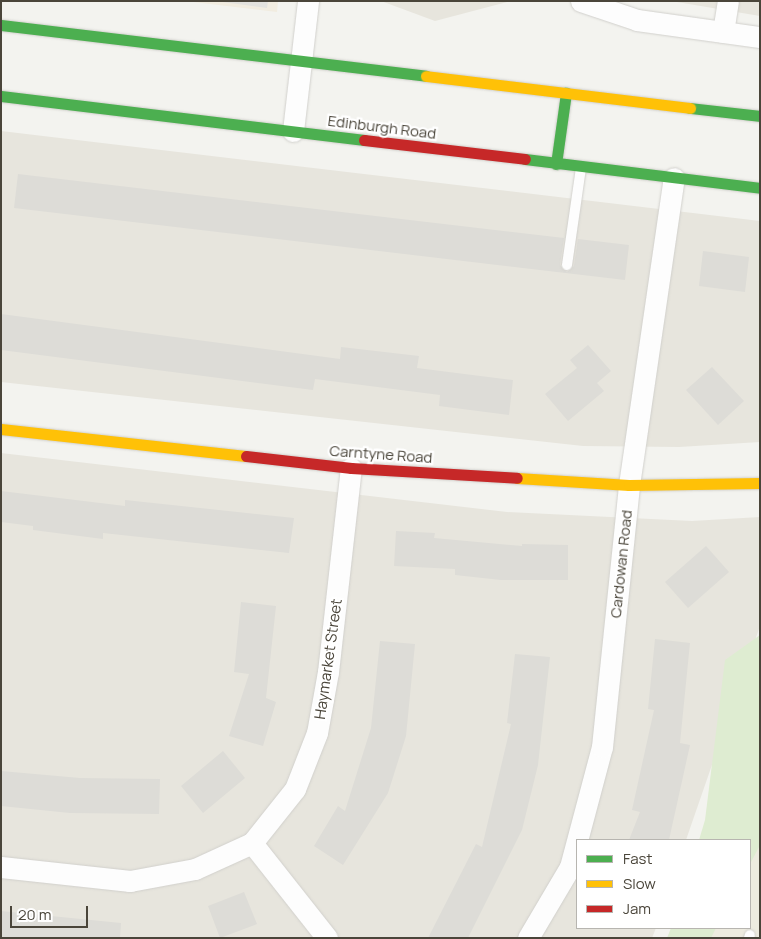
<!DOCTYPE html>
<style>
body{margin:0}
#map{position:relative;width:761px;height:939px;overflow:hidden;background:#f3f3ef;font-family:Manrope,sans-serif}
div>[style]{position:absolute}
.residential>*{inset:0;background:#e7e5dd}
.commercial>*{inset:0;background:#f1ece0}
.education>*{inset:0;background:#edebdf}
.green>*{inset:0;background:#deecd1}
.parking>*{inset:0;background:#e3e2de}
.building>*{inset:0;background:#dddcd7}
.roads{filter:drop-shadow(0 0 1px #d1d0cc) drop-shadow(0 0 1px #d1d0cc)}
.lane>*{height:10px;margin:-5px;padding:0 5px;transform-origin:5px;border-radius:5px;background:#fdfdfd}
.street>*{height:21px;margin:-10.5px;padding:0 10.5px;transform-origin:10.5px;border-radius:10.5px;background:#fdfdfd}
.fast>*{height:11px;margin:-5.5px;padding:0 5.5px;transform-origin:5.5px;border-radius:5.5px;background:#4caf50}
.slow>*{height:11px;margin:-5.5px;padding:0 5.5px;transform-origin:5.5px;border-radius:5.5px;background:#ffc107}
.jam>*{height:11px;margin:-5.5px;padding:0 5.5px;transform-origin:5.5px;border-radius:5.5px;background:#c62828}
span{translate:-50% -50%;white-space:nowrap;text-align:center;line-height:1.15;-webkit-text-stroke:4.5px #fff;paint-order:stroke}
.street-label{font-size:15px;color:#4a453a}
.frame{position:absolute;inset:0;border:2px solid #4a453a;pointer-events:none}
.legend{position:absolute;left:576px;top:839px;width:175px;height:90px;box-sizing:border-box;background:#fff;border:1px solid #b7b5b0;margin:0;padding:6px 9px;list-style:none;font-size:15px;color:#4a453a}
.legend li{display:flex;align-items:center;gap:10px;height:25px}
.legend b{width:25px;border:1px solid #b7b5b0}
.scale{position:absolute;left:10px;top:906px;width:78px;height:22px;box-sizing:border-box;border:2px solid #4a453a;border-top:0;padding-left:6px;font-size:15px;line-height:18px;white-space:nowrap;color:#4a453a;-webkit-text-stroke:4px #fff;paint-order:stroke}
</style>
<div id="map">
<div class="residential">
<div style="clip-path:polygon(381px 1px,511px 1px,435px 21px)"></div>
<div style="clip-path:polygon(671px 1px,760px 1px,760px 16px)"></div>
<div style="clip-path:polygon(1px 131px,760px 221px,760px 442px,679px 447px,583px 446px,1px 382px)"></div>
<div style="clip-path:polygon(1px 453px,507px 512px,692px 521px,760px 517px,760px 626px,686px 840px,577px 840px,577px 928px,656px 928px,652px 938px,1px 938px)"></div>
</div>
<div class="commercial">
<div style="clip-path:polygon(185px 1px,278px 1px,277px 12px)"></div>
</div>
<div class="education">
<div style="clip-path:polygon(760px 693px,760px 938px,689px 938px,694px 928px,750px 928px,750px 840px)"></div>
</div>
<div class="green">
<div style="clip-path:polygon(760px 635px,760px 845px,750px 864px,750px 840px,699px 840px,705px 820px,725px 660px)"></div>
<div style="clip-path:polygon(671px 928px,716px 928px,711px 938px,667px 938px)"></div>
</div>
<div class="parking">
<div style="clip-path:polygon(215px 1px,268px 1px,267px 8px)"></div>
</div>
<div class="building">
<div style="clip-path:polygon(18px 174px,564px 238px,560px 265px,567px 272px,574px 266px,578px 239px,629px 245px,625px 280px,14px 208px)"></div>
<div style="clip-path:polygon(703px 251px,749px 257px,745px 292px,699px 286px)"></div>
<div style="clip-path:polygon(1px 314px,340px 359px,341px 347px,419px 356px,417px 368px,513px 380px,509px 415px,439px 406px,440px 395px,315px 379px,313px 390px,1px 350px)"></div>
<div style="clip-path:polygon(588px 345px,611px 371px,597px 383px,604px 391px,568px 421px,545px 394px,577px 368px,570px 360px)"></div>
<div style="clip-path:polygon(712px 367px,744px 401px,718px 425px,686px 390px)"></div>
<div style="clip-path:polygon(1px 491px,125px 506px,125px 500px,294px 518px,289px 553px,103px 533px,103px 539px,33px 530px,33px 526px,1px 522px)"></div>
<div style="clip-path:polygon(396px 531px,435px 533px,434px 538px,522px 546px,522px 544px,568px 545px,568px 580px,501px 580px,455px 575px,455px 569px,394px 566px)"></div>
<div style="clip-path:polygon(706px 546px,729px 572px,688px 608px,665px 582px)"></div>
<div style="clip-path:polygon(241px 602px,276px 606px,266px 698px,276px 702px,263px 746px,229px 736px,249px 674px,234px 672px)"></div>
<div style="clip-path:polygon(655px 639px,690px 643px,680px 743px,690px 745px,669px 840px,629px 840px,640px 812px,632px 810px,654px 710px,648px 709px)"></div>
<div style="clip-path:polygon(380px 641px,415px 644px,406px 736px,388px 793px,343px 865px,314px 846px,338px 806px,345px 811px,371px 728px)"></div>
<div style="clip-path:polygon(515px 654px,550px 657px,538px 765px,522px 830px,468px 938px,428px 938px,476px 844px,482px 847px,511px 724px,507px 723px)"></div>
<div style="clip-path:polygon(223px 751px,245px 778px,203px 813px,181px 786px)"></div>
<div style="clip-path:polygon(1px 771px,80px 778px,160px 779px,159px 814px,70px 813px,1px 806px)"></div>
<div style="clip-path:polygon(244px 892px,257px 924px,220px 938px,208px 906px)"></div>
<div style="clip-path:polygon(1px 911px,121px 923px,120px 938px,1px 938px)"></div>
</div>
<div class="roads">
<div class="lane">
<div style="left:567px;top:265px;width:98px;rotate:-81.8deg"></div>
<div style="left:749px;top:938px;width:3px;rotate:-72deg"></div>
</div>
<div class="street">
<div style="left:581px;top:1px;width:59px;rotate:18.7deg"></div>
<div style="left:637px;top:20px;width:124px;rotate:7.9deg"></div>
<div style="left:723px;top:32px;width:31px;rotate:-81deg"></div>
<div style="left:293px;top:131px;width:131px;rotate:-83.4deg"></div>
<div style="left:252px;top:843px;width:121px;rotate:51.7deg"></div>
<div style="left:1px;top:867px;width:130px;rotate:6.2deg"></div>
<div style="left:130px;top:881px;width:66px;rotate:-10.5deg"></div>
<div style="left:195px;top:869px;width:63px;rotate:-24.5deg"></div>
<div style="left:252px;top:843px;width:69px;rotate:-51.5deg"></div>
<div style="left:295px;top:789px;width:60px;rotate:-68.6deg"></div>
<div style="left:317px;top:733px;width:62px;rotate:-79.8deg"></div>
<div style="left:328px;top:672px;width:205px;rotate:-83.6deg"></div>
<div style="left:528px;top:938px;width:82px;rotate:-59.4deg"></div>
<div style="left:570px;top:867px;width:124px;rotate:-75.1deg"></div>
<div style="left:602px;top:747px;width:263px;rotate:-84.1deg"></div>
<div style="left:629px;top:485px;width:310px;rotate:-81.7deg"></div>
</div>
<div class="fast">
<div style="left:1px;top:25px;width:428px;rotate:6.8deg"></div>
<div style="left:1px;top:96px;width:366px;rotate:6.9deg"></div>
<div style="left:690px;top:108px;width:70px;rotate:6.5deg"></div>
<div style="left:525px;top:159px;width:237px;rotate:7deg"></div>
<div style="left:556px;top:164px;width:72px;rotate:-82deg"></div>
</div>
<div class="slow">
<div style="left:426px;top:76px;width:266px;rotate:6.9deg"></div>
<div style="left:1px;top:429px;width:246px;rotate:6.3deg"></div>
<div style="left:517px;top:478px;width:112px;rotate:3.6deg"></div>
<div style="left:629px;top:485px;width:131px;rotate:-0.9deg"></div>
</div>
<div class="jam">
<div style="left:364px;top:140px;width:162px;rotate:6.7deg"></div>
<div style="left:246px;top:456px;width:106px;rotate:6.5deg"></div>
<div style="left:351px;top:468px;width:166px;rotate:3.4deg"></div>
</div>
</div>
<div class="street-label">
<span style="left:382px;top:127px;rotate:7deg">Edinburgh Road</span>
<span style="left:381px;top:454px;rotate:4deg">Carntyne Road</span>
<span style="left:621px;top:564px;rotate:-84deg">Cardowan Road</span>
<span style="left:328px;top:659px;rotate:-82deg">Haymarket Street</span>
</div>
<div class="frame"></div>
<ul class="legend">
<li><b style="height:6px;background:#4caf50"></b>Fast</li>
<li><b style="height:6px;background:#ffc107"></b>Slow</li>
<li><b style="height:6px;background:#c62828"></b>Jam</li>
</ul>
<div class="scale">20 m</div>
</div>
